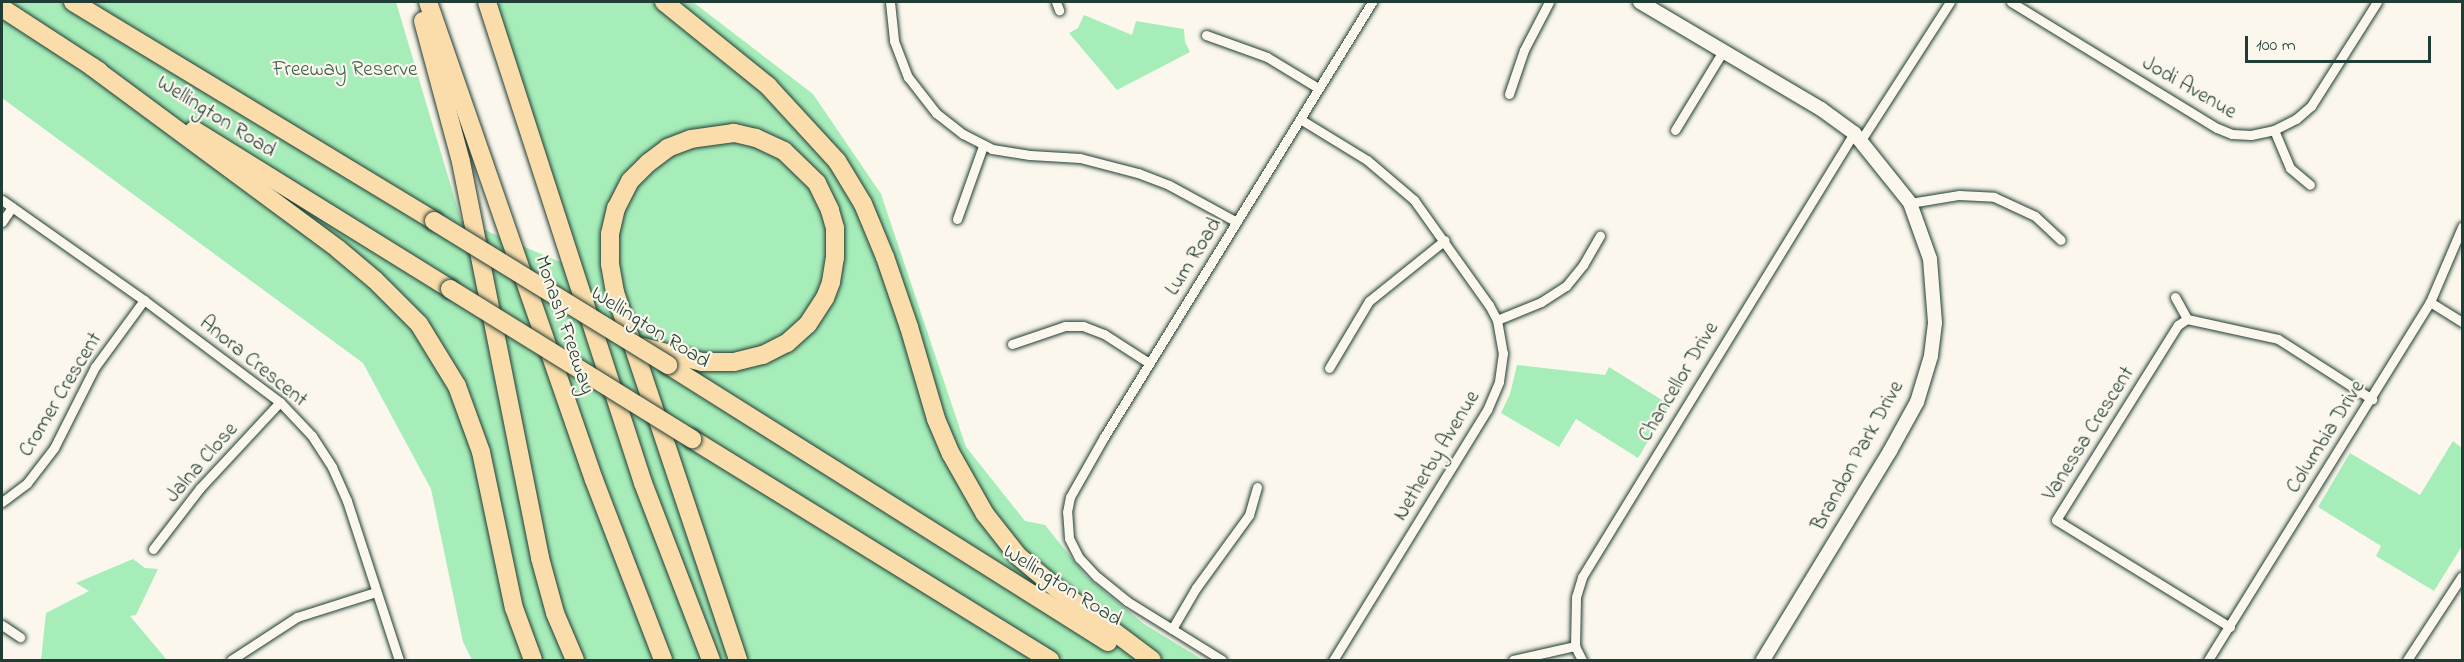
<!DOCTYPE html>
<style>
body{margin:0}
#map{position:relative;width:2464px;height:662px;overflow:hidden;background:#fbf7ec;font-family:"Indie Flower",sans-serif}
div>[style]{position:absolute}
.green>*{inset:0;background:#a6edba}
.roads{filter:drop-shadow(0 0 2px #1f3d34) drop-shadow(0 0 2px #1f3d34)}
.street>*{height:9px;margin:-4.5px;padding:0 4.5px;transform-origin:4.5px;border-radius:4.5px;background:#fbf7ec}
.secondary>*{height:14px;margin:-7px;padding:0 7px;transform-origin:7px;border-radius:7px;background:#fbf7ec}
.highway>*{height:18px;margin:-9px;padding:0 9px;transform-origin:9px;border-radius:9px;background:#fbddab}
.bridges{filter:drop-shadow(0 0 2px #1f3d34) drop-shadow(0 0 2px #1f3d34)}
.highway-bridge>*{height:18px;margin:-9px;padding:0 9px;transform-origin:9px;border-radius:9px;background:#fbddab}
span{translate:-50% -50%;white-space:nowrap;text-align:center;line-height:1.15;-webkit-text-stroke:4.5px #fbf7ec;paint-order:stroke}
.park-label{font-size:21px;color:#3a604f}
.street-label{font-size:21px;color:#1f3d34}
.frame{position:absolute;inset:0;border:3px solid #1f3d34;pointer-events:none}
.scale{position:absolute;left:2245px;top:36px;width:186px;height:27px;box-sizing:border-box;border:3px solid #1f3d34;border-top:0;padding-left:8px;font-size:18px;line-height:21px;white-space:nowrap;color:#1f3d34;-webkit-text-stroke:4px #fbf7ec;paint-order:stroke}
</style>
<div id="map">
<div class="green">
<div style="clip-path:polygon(2px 2px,396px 2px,461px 220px,572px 267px,487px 2px,693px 2px,813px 94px,881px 194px,966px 447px,1025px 521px,1045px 525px,1086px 576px,1144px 624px,1203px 660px,472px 660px,463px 642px,431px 489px,363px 363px,2px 98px)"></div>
<div style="clip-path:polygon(1084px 15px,1132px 35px,1136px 21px,1184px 29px,1185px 42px,1190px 52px,1117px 90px,1069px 33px,1078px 28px)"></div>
<div style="clip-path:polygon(1517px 365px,1605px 375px,1609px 367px,1670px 405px,1638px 458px,1576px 419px,1559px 447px,1501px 413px,1510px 394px)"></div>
<div style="clip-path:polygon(2453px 441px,2462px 448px,2462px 546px,2434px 591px,2376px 556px,2381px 546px,2318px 507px,2350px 453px,2420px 495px)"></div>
<div style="clip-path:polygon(133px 559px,145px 568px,158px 569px,136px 615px,130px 616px,167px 660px,41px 660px,46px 613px,89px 591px,76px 583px)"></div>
</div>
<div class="roads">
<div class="street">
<div style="left:890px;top:2px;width:39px;rotate:84deg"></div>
<div style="left:894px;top:41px;width:39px;rotate:69deg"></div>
<div style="left:908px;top:77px;width:46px;rotate:52.1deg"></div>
<div style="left:936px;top:113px;width:34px;rotate:38deg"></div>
<div style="left:963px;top:134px;width:33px;rotate:27deg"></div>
<div style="left:992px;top:149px;width:38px;rotate:9deg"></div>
<div style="left:1030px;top:155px;width:50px;rotate:3.4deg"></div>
<div style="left:1080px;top:158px;width:60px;rotate:14.5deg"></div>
<div style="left:1138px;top:173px;width:33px;rotate:21deg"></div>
<div style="left:1169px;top:185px;width:77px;rotate:28.6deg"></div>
<div style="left:1056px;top:2px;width:9px;rotate:69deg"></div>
<div style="left:2011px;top:2px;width:241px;rotate:31.5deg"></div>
<div style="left:2217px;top:128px;width:16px;rotate:22deg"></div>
<div style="left:2232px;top:134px;width:19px;rotate:3deg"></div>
<div style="left:2251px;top:135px;width:24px;rotate:-12deg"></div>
<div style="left:2274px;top:130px;width:25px;rotate:-27deg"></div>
<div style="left:2296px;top:119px;width:20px;rotate:-41deg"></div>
<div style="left:2311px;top:106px;width:123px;rotate:-57.6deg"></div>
<div style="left:1206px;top:35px;width:65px;rotate:19.8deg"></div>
<div style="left:1267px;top:57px;width:60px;rotate:31.3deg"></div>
<div style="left:1509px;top:94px;width:46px;rotate:-71.2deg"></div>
<div style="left:1524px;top:50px;width:54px;rotate:-62.5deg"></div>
<div style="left:1300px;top:119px;width:79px;rotate:31.5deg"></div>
<div style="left:1367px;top:160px;width:62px;rotate:40.4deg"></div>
<div style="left:1414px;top:200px;width:129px;rotate:54.5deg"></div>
<div style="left:1489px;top:305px;width:17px;rotate:62deg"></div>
<div style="left:1497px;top:320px;width:34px;rotate:80deg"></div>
<div style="left:1503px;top:353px;width:29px;rotate:98deg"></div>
<div style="left:1499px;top:382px;width:30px;rotate:113deg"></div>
<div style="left:1487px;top:410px;width:294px;rotate:121.6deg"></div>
<div style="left:1675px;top:130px;width:92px;rotate:-58.7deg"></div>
<div style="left:2274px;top:130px;width:41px;rotate:67.2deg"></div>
<div style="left:2290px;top:168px;width:26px;rotate:40deg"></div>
<div style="left:1861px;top:140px;width:164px;rotate:-57.2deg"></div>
<div style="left:2px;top:200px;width:174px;rotate:35.2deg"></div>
<div style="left:144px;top:300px;width:170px;rotate:36.9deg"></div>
<div style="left:280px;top:402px;width:47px;rotate:46.7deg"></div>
<div style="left:312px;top:436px;width:37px;rotate:57deg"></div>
<div style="left:332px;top:467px;width:37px;rotate:66deg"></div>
<div style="left:347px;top:501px;width:167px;rotate:71.9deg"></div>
<div style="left:1910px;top:203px;width:50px;rotate:-9.3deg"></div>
<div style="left:1959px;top:195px;width:35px;rotate:3deg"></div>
<div style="left:1994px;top:197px;width:45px;rotate:24.9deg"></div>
<div style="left:2035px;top:216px;width:35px;rotate:43deg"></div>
<div style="left:957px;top:219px;width:77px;rotate:-70.4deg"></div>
<div style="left:2px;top:222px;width:18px;rotate:-56deg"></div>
<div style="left:2175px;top:297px;width:25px;rotate:61deg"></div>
<div style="left:2430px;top:302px;width:38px;rotate:32deg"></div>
<div style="left:1497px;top:320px;width:48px;rotate:-22.2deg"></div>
<div style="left:1541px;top:302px;width:30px;rotate:-33deg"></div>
<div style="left:1566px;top:286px;width:27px;rotate:-51deg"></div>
<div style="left:1583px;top:265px;width:34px;rotate:-60deg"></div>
<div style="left:1012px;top:344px;width:56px;rotate:-18.8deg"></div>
<div style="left:1065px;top:326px;width:18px"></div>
<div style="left:1083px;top:326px;width:22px;rotate:21deg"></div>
<div style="left:1104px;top:334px;width:54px;rotate:32.8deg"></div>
<div style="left:1329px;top:368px;width:78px;rotate:-59.2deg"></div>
<div style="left:1369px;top:301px;width:97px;rotate:-38.8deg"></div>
<div style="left:2px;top:502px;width:31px;rotate:-37deg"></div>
<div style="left:27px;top:483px;width:44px;rotate:-52.4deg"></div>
<div style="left:54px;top:448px;width:91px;rotate:-63.2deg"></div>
<div style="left:95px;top:367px;width:83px;rotate:-53.8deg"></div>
<div style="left:153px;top:549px;width:77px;rotate:-52.4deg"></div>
<div style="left:200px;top:488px;width:117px;rotate:-47.1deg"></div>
<div style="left:2px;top:625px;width:22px;rotate:34deg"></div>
<div style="left:2230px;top:627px;width:204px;rotate:-148.4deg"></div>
<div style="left:2056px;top:520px;width:230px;rotate:-58deg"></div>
<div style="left:2178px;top:325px;width:11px;rotate:-34deg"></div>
<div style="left:2187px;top:319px;width:93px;rotate:12.4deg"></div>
<div style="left:2278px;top:339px;width:112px;rotate:32.6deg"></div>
<div style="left:1172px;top:629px;width:48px;rotate:-59.7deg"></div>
<div style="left:1196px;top:588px;width:90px;rotate:-54deg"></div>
<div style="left:1249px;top:515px;width:29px;rotate:-74deg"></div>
<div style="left:231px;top:660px;width:79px;rotate:-33.1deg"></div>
<div style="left:297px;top:617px;width:83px;rotate:-17.6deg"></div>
<div style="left:1222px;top:660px;width:112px;rotate:-148.2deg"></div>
<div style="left:1127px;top:601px;width:38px;rotate:-141deg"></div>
<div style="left:1097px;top:577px;width:26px;rotate:-133deg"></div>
<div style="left:1079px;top:558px;width:22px;rotate:-117deg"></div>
<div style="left:1069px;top:538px;width:26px;rotate:-94deg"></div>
<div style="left:1067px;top:512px;width:15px;rotate:-79deg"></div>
<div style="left:1070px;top:497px;width:69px;rotate:-60.5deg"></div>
<div style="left:1104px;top:437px;width:511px;rotate:-58.36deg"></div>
<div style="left:1513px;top:660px;width:64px;rotate:-12.7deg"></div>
<div style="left:1582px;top:660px;width:16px;rotate:-117deg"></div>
<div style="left:1575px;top:646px;width:49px;rotate:-88.8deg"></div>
<div style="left:1576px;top:597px;width:21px;rotate:-73deg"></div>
<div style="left:1582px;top:577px;width:521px;rotate:-58.51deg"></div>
<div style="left:2208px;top:660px;width:421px;rotate:-58.2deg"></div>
<div style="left:2430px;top:302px;width:82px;rotate:-66.9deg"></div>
<div style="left:2407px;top:660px;width:100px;rotate:-56.8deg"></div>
</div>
<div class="secondary">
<div style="left:1640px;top:2px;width:210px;rotate:30.6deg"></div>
<div style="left:1821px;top:109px;width:41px;rotate:36deg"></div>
<div style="left:1854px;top:133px;width:90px;rotate:51.3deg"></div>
<div style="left:1910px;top:203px;width:59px;rotate:70.3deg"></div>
<div style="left:1930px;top:259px;width:64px;rotate:85.5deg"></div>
<div style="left:1935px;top:323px;width:33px;rotate:97deg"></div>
<div style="left:1931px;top:356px;width:48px;rotate:106.9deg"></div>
<div style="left:1917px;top:402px;width:56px;rotate:118.9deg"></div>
<div style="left:1890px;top:451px;width:245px;rotate:121.3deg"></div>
</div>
<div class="highway">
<div style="left:73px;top:2px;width:422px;rotate:31.2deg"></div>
<div style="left:428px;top:2px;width:506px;rotate:70.85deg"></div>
<div style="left:594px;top:480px;width:193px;rotate:69deg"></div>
<div style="left:487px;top:2px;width:506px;rotate:72.03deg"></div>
<div style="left:643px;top:483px;width:190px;rotate:69deg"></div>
<div style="left:664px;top:2px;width:134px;rotate:38.9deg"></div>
<div style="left:768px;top:86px;width:102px;rotate:47.4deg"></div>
<div style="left:837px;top:161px;width:50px;rotate:58.8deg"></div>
<div style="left:863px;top:204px;width:57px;rotate:67.5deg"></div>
<div style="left:885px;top:257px;width:74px;rotate:71.1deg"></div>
<div style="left:909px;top:327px;width:96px;rotate:73.6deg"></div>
<div style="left:936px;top:419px;width:38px;rotate:67deg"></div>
<div style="left:951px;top:454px;width:69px;rotate:60.5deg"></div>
<div style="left:985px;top:514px;width:53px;rotate:51.8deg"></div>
<div style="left:1018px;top:556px;width:50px;rotate:40.1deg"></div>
<div style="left:1056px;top:588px;width:120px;rotate:36.9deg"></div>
<div style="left:2px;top:8px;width:116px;rotate:33deg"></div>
<div style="left:423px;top:21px;width:146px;rotate:74.9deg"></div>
<div style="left:461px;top:162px;width:404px;rotate:78.7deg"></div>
<div style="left:540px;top:558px;width:57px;rotate:74.7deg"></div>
<div style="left:555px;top:613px;width:51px;rotate:66.9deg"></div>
<div style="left:91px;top:66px;width:307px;rotate:36.5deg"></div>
<div style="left:338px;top:249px;width:48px;rotate:40deg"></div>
<div style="left:375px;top:280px;width:62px;rotate:45deg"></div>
<div style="left:419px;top:324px;width:73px;rotate:58.5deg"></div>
<div style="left:457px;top:386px;width:70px;rotate:70deg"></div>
<div style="left:481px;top:452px;width:159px;rotate:78.1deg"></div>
<div style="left:514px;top:608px;width:55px;rotate:69.9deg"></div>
<div style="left:194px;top:130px;width:301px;rotate:31.8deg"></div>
<div style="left:643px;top:347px;width:61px;rotate:14.3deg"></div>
<div style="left:702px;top:362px;width:32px"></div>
<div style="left:734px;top:362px;width:30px;rotate:-14deg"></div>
<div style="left:763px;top:355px;width:27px;rotate:-27deg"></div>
<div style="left:787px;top:343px;width:28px;rotate:-42deg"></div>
<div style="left:808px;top:324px;width:31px;rotate:-57deg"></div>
<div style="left:825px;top:298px;width:17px;rotate:-69deg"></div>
<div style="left:831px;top:282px;width:24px;rotate:-81deg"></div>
<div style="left:835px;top:258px;width:30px;rotate:-90deg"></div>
<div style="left:835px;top:228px;width:19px;rotate:-106deg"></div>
<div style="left:830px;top:210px;width:30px;rotate:-116deg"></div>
<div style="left:817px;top:183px;width:46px;rotate:-135.9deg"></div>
<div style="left:784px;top:151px;width:31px;rotate:-155deg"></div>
<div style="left:756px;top:138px;width:23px;rotate:-167deg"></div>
<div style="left:734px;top:133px;width:43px;rotate:172.1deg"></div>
<div style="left:691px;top:139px;width:25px;rotate:159deg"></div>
<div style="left:668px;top:148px;width:25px;rotate:143deg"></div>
<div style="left:648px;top:163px;width:25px;rotate:135deg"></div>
<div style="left:630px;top:181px;width:30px;rotate:117deg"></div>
<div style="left:616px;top:208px;width:27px;rotate:103deg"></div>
<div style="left:610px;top:234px;width:30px;rotate:90deg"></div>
<div style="left:610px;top:264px;width:28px;rotate:80deg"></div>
<div style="left:615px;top:292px;width:388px;rotate:71.5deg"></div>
<div style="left:668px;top:365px;width:520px;rotate:32.19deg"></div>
<div style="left:692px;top:439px;width:421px;rotate:31.7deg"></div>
</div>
</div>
<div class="bridges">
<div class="highway-bridge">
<div style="left:434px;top:221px;width:275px;rotate:31.6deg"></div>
<div style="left:450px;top:289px;width:285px;rotate:31.8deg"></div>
</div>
</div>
<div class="park-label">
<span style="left:345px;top:70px">Freeway Reserve</span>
</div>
<div class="street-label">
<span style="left:2189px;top:88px;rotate:30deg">Jodi Avenue</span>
<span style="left:216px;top:117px;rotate:32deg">Wellington Road</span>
<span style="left:1194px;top:257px;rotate:-58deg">Lum Road</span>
<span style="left:564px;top:325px;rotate:71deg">Monash Freeway</span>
<span style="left:650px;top:328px;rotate:32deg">Wellington Road</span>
<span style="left:253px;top:362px;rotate:39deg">Anora Crescent</span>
<span style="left:1679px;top:382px;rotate:-59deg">Chancellor Drive</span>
<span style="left:61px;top:395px;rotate:-59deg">Cromer Crescent</span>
<span style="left:2089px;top:434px;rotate:-58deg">Vanessa Crescent</span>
<span style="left:2326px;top:437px;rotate:-58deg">Columbia Drive</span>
<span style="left:1437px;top:456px;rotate:-59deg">Netherby Avenue</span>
<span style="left:1858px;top:456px;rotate:-61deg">Brandon Park Drive</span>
<span style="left:202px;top:463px;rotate:-49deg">Jalna Close</span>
<span style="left:1062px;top:586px;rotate:32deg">Wellington Road</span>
</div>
<div class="frame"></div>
<div class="scale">100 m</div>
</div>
